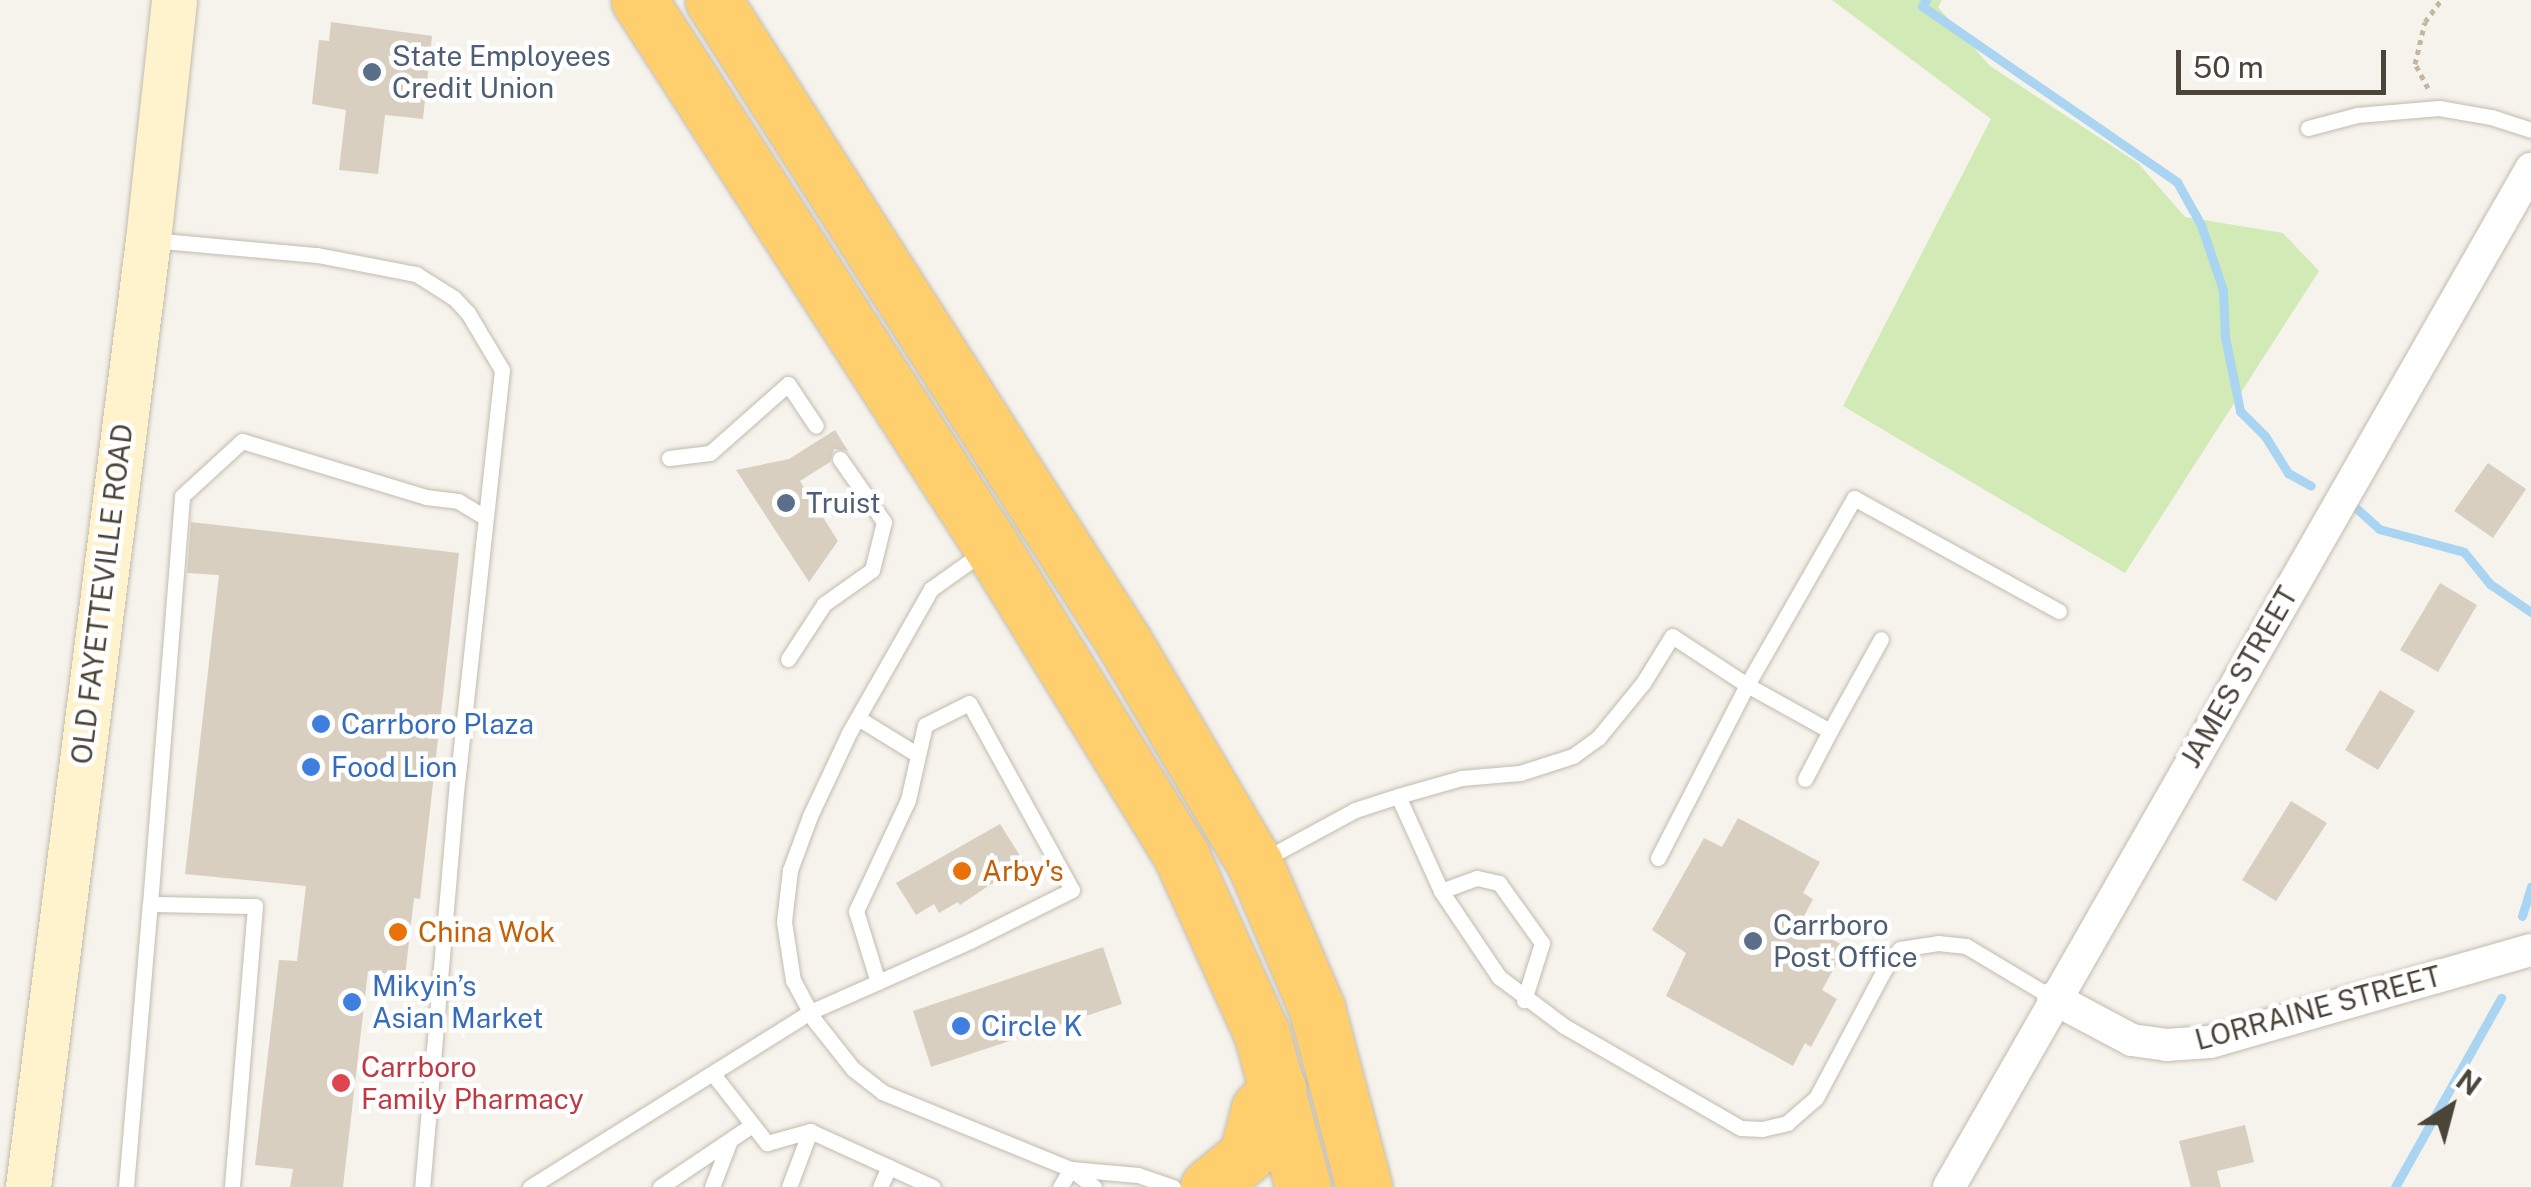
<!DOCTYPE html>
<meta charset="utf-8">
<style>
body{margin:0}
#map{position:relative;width:2531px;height:1187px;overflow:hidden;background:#f6f3ec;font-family:"Public Sans",sans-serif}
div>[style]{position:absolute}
.green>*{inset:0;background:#d2eab5}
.stream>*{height:9px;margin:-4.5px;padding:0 4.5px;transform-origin:4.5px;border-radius:4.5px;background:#a9d4f2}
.building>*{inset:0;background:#d8cfc1}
.path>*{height:5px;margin-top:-2.5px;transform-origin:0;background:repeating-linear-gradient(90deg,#c4b79f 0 5px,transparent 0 10px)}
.roads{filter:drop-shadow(0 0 2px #c2bbae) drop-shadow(0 0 2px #c2bbae)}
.lane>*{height:15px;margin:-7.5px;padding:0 7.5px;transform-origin:7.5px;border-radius:7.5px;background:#fff}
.street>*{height:32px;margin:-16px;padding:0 16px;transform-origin:16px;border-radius:16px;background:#fff}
.secondary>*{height:45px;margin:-22.5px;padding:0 22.5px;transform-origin:22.5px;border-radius:22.5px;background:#fff3cd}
.highway>*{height:55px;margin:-27.5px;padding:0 27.5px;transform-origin:27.5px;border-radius:27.5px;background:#ffcf6e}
.dots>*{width:28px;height:28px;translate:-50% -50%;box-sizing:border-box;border:5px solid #fff;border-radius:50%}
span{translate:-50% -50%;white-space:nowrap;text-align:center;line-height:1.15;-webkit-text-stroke:9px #fff;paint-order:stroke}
.service-label{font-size:28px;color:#4e5e75}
.left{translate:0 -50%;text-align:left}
.street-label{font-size:28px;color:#4b4439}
.shop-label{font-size:28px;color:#366cbe}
.food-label{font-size:28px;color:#c56008}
.health-label{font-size:28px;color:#be3a42}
.north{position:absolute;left:2401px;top:1057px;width:100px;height:100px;-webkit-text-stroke:8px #fff;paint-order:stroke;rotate:36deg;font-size:28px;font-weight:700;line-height:40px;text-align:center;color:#4b4439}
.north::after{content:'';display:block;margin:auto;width:35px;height:45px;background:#4b4439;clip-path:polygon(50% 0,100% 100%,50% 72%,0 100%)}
.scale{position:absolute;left:2176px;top:50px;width:210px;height:45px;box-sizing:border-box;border:5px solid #4b4439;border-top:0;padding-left:12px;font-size:30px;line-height:35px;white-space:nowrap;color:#4b4439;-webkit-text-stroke:8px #fff;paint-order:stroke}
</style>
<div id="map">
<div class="green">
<div style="clip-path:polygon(1832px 0,1942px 0,1938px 7px,1990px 66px,2138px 163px,2185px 217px,2283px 233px,2319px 271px,2125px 573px,1843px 406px,1991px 119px)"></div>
</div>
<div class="stream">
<div style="left:1926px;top:0;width:7px;rotate:124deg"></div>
<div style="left:1922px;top:6px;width:310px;rotate:34.6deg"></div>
<div style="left:2177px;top:182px;width:49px;rotate:60.8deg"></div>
<div style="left:2201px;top:225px;width:69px;rotate:71.3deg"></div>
<div style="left:2223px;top:290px;width:47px;rotate:87.6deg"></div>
<div style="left:2225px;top:337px;width:76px;rotate:78.5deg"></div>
<div style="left:2240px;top:411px;width:35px;rotate:45deg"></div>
<div style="left:2265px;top:436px;width:44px;rotate:58.1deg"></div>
<div style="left:2288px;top:473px;width:26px;rotate:29deg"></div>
<div style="left:2356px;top:508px;width:31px;rotate:42deg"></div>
<div style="left:2379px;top:529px;width:88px;rotate:15.1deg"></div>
<div style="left:2464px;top:552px;width:41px;rotate:50.9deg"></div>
<div style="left:2490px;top:584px;width:50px;rotate:34.3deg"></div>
<div style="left:2522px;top:916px;width:31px;rotate:-73deg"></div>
<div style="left:2395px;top:1187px;width:217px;rotate:-60.7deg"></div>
</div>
<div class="building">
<div style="clip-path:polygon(331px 22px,432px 36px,423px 119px,385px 115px,378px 174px,339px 170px,346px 110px,312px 104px,319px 40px,329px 41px)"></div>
<div style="clip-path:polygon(835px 430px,848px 451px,834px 449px,830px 462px,800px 481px,838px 541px,809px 582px,736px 470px,789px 459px)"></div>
<div style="clip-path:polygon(2488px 463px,2526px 489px,2493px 538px,2454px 511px)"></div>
<div style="clip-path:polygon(191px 522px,459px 553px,420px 899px,414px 898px,405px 976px,368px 971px,343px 1187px,290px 1187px,293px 1169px,255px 1165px,279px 960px,297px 961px,306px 886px,185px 874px,219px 575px,187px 573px)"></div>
<div style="clip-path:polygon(2440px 583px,2477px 605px,2438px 672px,2400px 650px)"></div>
<div style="clip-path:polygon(2380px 690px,2415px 711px,2378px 770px,2345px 750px)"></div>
<div style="clip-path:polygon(2291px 801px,2327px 823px,2276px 901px,2242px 880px)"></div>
<div style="clip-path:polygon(1738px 818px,1820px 862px,1803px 893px,1813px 899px,1801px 922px,1846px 947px,1822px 990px,1837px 999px,1811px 1047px,1805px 1043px,1793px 1066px,1666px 996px,1686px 953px,1652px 930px,1704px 838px,1722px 847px)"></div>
<div style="clip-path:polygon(1000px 824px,1024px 862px,960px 905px,958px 902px,939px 913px,934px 904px,916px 915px,896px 883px)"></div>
<div style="clip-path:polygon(1103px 947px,1122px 1004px,931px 1067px,913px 1011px)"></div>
<div style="clip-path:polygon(2245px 1125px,2254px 1162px,2217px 1171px,2221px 1187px,2191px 1187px,2179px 1141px)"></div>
</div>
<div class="path">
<div style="left:2428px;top:88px;width:27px;rotate:-118deg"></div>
<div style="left:2415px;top:64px;width:43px;rotate:-76.6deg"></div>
<div style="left:2425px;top:22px;width:27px;rotate:-54deg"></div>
</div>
<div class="roads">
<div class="lane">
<div style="left:2308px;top:128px;width:51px;rotate:-14.9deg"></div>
<div style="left:2357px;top:115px;width:82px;rotate:-4.9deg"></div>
<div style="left:2439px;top:108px;width:53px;rotate:9.8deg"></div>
<div style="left:2491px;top:117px;width:42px;rotate:18deg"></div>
<div style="left:151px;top:240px;width:167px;rotate:5.2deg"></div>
<div style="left:317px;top:255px;width:101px;rotate:10.9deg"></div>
<div style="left:416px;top:274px;width:45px;rotate:32.3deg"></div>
<div style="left:454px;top:298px;width:21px;rotate:47deg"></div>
<div style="left:468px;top:313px;width:66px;rotate:59.2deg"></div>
<div style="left:502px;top:370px;width:413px;rotate:96.2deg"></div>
<div style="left:457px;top:781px;width:408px;rotate:94.9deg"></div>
<div style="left:669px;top:458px;width:41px;rotate:-7deg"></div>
<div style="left:710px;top:453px;width:104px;rotate:-41.5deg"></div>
<div style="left:788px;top:384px;width:50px;rotate:56.3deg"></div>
<div style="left:983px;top:552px;width:64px;rotate:144.6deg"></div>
<div style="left:931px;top:589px;width:166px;rotate:119.7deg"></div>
<div style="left:849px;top:733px;width:92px;rotate:115.2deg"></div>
<div style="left:810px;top:816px;width:58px;rotate:110.3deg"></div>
<div style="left:790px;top:870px;width:52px;rotate:96.6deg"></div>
<div style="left:784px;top:922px;width:59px;rotate:81.2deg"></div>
<div style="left:793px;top:980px;width:47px;rotate:61.8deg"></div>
<div style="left:815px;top:1021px;width:61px;rotate:51.6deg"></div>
<div style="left:853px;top:1069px;width:37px;rotate:38deg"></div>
<div style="left:882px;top:1092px;width:204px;rotate:22.2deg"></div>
<div style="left:1071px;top:1169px;width:67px;rotate:5.1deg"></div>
<div style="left:1138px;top:1175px;width:37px;rotate:19deg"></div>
<div style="left:788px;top:659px;width:66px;rotate:-56.8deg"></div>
<div style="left:824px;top:604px;width:59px;rotate:-35.3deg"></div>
<div style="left:872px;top:570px;width:49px;rotate:-76deg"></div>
<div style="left:884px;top:522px;width:77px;rotate:-124.9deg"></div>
<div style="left:858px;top:718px;width:70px;rotate:31.7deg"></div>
<div style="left:1805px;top:779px;width:54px;rotate:-62.5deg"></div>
<div style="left:1398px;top:796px;width:104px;rotate:65.6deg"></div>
<div style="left:1441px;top:891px;width:104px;rotate:56deg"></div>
<div style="left:1499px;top:977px;width:81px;rotate:37deg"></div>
<div style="left:1564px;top:1026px;width:204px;rotate:30deg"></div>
<div style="left:1741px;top:1128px;width:21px;rotate:3deg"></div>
<div style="left:1762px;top:1129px;width:26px;rotate:-13deg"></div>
<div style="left:1787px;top:1123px;width:38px;rotate:-41deg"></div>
<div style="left:1816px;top:1098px;width:145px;rotate:-62deg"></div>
<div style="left:1884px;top:970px;width:26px;rotate:-53deg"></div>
<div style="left:1900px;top:949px;width:38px;rotate:-9deg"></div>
<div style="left:1938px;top:943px;width:28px;rotate:6deg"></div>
<div style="left:1966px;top:946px;width:101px;rotate:30.9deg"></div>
<div style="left:1658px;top:858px;width:195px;rotate:-62.8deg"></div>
<div style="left:1747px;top:685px;width:95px;rotate:29deg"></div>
<div style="left:1830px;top:731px;width:105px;rotate:-61deg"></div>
<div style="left:1263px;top:860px;width:105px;rotate:-28.5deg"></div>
<div style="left:1355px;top:810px;width:45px;rotate:-18deg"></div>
<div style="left:1398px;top:796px;width:66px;rotate:-15.9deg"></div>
<div style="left:1461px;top:778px;width:59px;rotate:-4.8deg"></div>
<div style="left:1520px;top:773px;width:56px;rotate:-17.8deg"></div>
<div style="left:1573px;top:756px;width:31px;rotate:-36deg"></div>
<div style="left:1598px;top:738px;width:71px;rotate:-50.7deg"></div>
<div style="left:1643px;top:683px;width:55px;rotate:-58.3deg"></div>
<div style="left:1672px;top:636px;width:90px;rotate:33.2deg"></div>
<div style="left:1747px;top:685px;width:215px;rotate:-60.2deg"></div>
<div style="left:1854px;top:498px;width:234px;rotate:28.9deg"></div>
<div style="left:1441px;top:891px;width:38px;rotate:-20deg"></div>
<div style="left:1477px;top:878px;width:23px;rotate:13deg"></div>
<div style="left:1499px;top:883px;width:74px;rotate:54.4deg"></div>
<div style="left:1542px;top:943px;width:60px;rotate:107.5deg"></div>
<div style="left:150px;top:904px;width:409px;rotate:-85.5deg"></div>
<div style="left:182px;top:496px;width:81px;rotate:-42.5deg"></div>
<div style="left:242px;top:441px;width:192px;rotate:16.9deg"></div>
<div style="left:426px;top:497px;width:32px;rotate:7deg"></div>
<div style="left:458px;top:501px;width:31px;rotate:31deg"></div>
<div style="left:713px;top:1074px;width:88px;rotate:52deg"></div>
<div style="left:767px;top:1143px;width:45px;rotate:-15.6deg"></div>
<div style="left:810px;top:1131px;width:135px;rotate:24.5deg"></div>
<div style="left:1071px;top:1169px;width:29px;rotate:38deg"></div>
<div style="left:126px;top:1187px;width:284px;rotate:-85.2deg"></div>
<div style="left:150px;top:904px;width:105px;rotate:1.1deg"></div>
<div style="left:255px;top:906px;width:282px;rotate:94.7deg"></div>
<div style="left:530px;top:1187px;width:330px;rotate:-32deg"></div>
<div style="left:810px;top:1012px;width:74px;rotate:-23.8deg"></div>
<div style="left:878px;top:982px;width:101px;rotate:-24deg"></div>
<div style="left:970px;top:941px;width:114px;rotate:-26.6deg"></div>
<div style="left:1072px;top:890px;width:213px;rotate:-118.8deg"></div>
<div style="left:969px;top:703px;width:49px;rotate:153.4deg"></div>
<div style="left:925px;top:725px;width:77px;rotate:102.8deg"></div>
<div style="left:908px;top:800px;width:123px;rotate:115.1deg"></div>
<div style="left:856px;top:911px;width:74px;rotate:72.8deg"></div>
<div style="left:660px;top:1187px;width:111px;rotate:-34deg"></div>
<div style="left:712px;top:1187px;width:50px;rotate:-69deg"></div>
<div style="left:789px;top:1187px;width:60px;rotate:-69.4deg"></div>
<div style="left:880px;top:1187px;width:22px;rotate:-66deg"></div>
<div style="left:1060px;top:1187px;width:21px;rotate:-59deg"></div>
</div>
<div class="street">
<div style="left:2053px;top:998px;width:89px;rotate:28deg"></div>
<div style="left:2132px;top:1040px;width:34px;rotate:8deg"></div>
<div style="left:2166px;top:1045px;width:44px;rotate:-3.9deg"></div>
<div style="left:2210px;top:1042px;width:334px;rotate:-16deg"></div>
<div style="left:1949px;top:1187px;width:1173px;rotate:-60.24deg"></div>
</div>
<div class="secondary">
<div style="left:28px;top:1187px;width:955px;rotate:-82.78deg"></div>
<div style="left:148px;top:240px;width:241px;rotate:-83.8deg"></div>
</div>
<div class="highway">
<div style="left:639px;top:0;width:650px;rotate:57.19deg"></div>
<div style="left:991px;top:546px;width:363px;rotate:58.4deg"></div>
<div style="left:1181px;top:855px;width:196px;rotate:65.7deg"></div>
<div style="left:1262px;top:1034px;width:158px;rotate:75deg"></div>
<div style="left:713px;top:0;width:765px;rotate:57.39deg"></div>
<div style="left:1125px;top:644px;width:256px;rotate:59.4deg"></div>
<div style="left:1255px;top:864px;width:158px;rotate:66.8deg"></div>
<div style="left:1317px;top:1009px;width:184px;rotate:75.2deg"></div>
<div style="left:1208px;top:1187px;width:50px;rotate:-39.4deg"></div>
<div style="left:1247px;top:1155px;width:48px;rotate:-75.4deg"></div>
<div style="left:1259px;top:1109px;width:28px;rotate:-46deg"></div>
</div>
</div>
<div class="dots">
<div style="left:372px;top:72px;background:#5c6f8a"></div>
<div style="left:786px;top:503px;background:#5c6f8a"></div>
<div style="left:321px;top:724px;background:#3f7fe0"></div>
<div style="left:311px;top:767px;background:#3f7fe0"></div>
<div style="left:962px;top:871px;background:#e8710a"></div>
<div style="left:398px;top:932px;background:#e8710a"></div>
<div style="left:1753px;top:941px;background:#5c6f8a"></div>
<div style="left:352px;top:1002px;background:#3f7fe0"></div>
<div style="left:961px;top:1026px;background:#3f7fe0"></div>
<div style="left:341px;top:1083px;background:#e0444e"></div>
</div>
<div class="service-label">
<span class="left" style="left:392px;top:72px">State Employees<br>Credit Union</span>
<span class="left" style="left:806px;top:503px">Truist</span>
<span class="left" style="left:1773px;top:941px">Carrboro<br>Post Office</span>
</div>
<div class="street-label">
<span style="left:102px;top:594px;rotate:-83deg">OLD FAYETTEVILLE ROAD</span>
<span style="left:2239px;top:677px;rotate:-60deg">JAMES STREET</span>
<span style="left:2318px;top:1008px;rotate:-15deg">LORRAINE STREET</span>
</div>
<div class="shop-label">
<span class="left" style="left:341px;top:724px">Carrboro Plaza</span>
<span class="left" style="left:331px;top:767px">Food Lion</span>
<span class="left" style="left:372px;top:1002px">Mikyin’s<br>Asian Market</span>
<span class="left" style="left:981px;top:1026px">Circle K</span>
</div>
<div class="food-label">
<span class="left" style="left:982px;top:871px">Arby's</span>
<span class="left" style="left:418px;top:932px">China Wok</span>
</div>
<div class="health-label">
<span class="left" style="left:361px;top:1083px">Carrboro<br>Family Pharmacy</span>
</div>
<div class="north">N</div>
<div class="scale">50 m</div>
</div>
